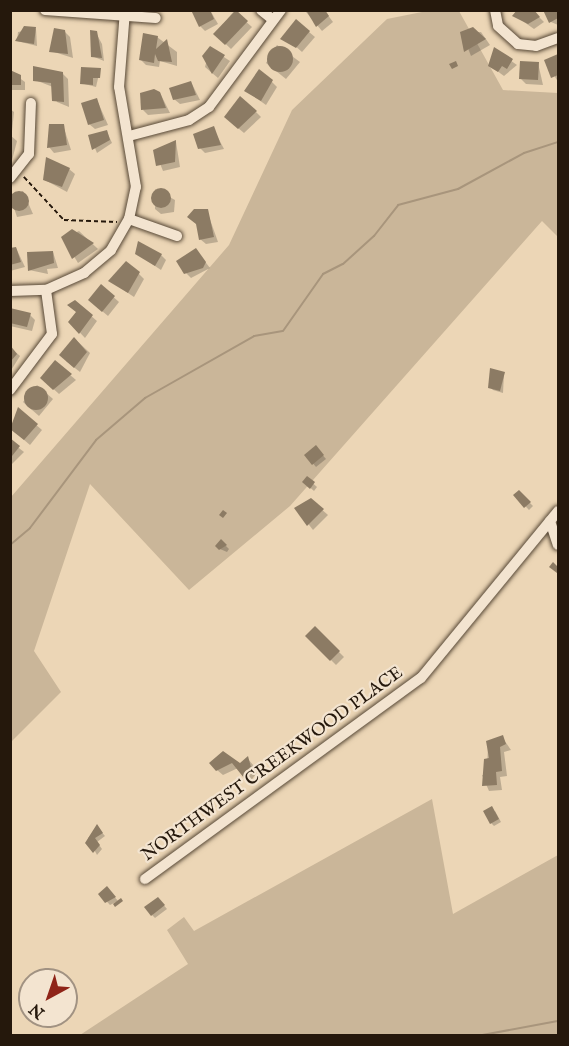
<!DOCTYPE html>
<style>
body{margin:0}
#map{position:relative;width:569px;height:1046px;overflow:hidden;background:#ecd6b6;font-family:"IM FELL English",serif}
div>[style]{position:absolute}
.green>*{inset:0;background:#cab699}
.shadow>*{inset:0;background:#0003}
.stream>*{height:2px;margin:-1px;padding:0 1px;transform-origin:1px;border-radius:1px;background:#a8957c}
.building>*{inset:0;background:#8c7b64}
.round{border-radius:50%}
.path>*{height:1.5px;margin-top:-0.75px;transform-origin:0;background:repeating-linear-gradient(90deg,#25180c 0 4.5px,transparent 0 7.5px)}
.roads{filter:drop-shadow(0 0 2px #574836) drop-shadow(0 0 2px #574836)}
.minor>*{height:10px;margin:-5px;padding:0 5px;transform-origin:5px;border-radius:5px;background:#f3e4d0}
span{translate:-50% -50%;white-space:nowrap;text-align:center;line-height:1.15;-webkit-text-stroke:4.5px #f3e4d0;paint-order:stroke}
.street-label{font-size:18px;color:#25180c}
.frame{position:absolute;inset:0;border:12px solid #25180c;pointer-events:none}
.north{position:absolute;left:18px;top:968px;width:60px;height:60px;box-sizing:border-box;background:#f3e4d0;border:2px solid #a19282;border-radius:50%;rotate:220deg;font-size:16px;font-weight:700;line-height:24px;text-align:center;color:#25180c}
.north::after{content:'';display:block;margin:auto;width:21px;height:27px;background:#8f2418;clip-path:polygon(50% 0,100% 100%,50% 72%,0 100%)}
</style>
<div id="map">
<div class="green">
<div style="clip-path:polygon(427px 11px,459px 11px,503px 90px,558px 93px,558px 237px,542px 221px,290px 506px,189px 590px,90px 484px,34px 651px,61px 692px,11px 742px,11px 497px,229px 245px,292px 110px,387px 19px)"></div>
<div style="clip-path:polygon(432px 799px,453px 914px,558px 855px,558px 1035px,80px 1035px,188px 964px,167px 930px,184px 917px,194px 931px)"></div>
</div>
<div class="shadow">
<div style="clip-path:polygon(210px 10px,218px 24px,205px 31px,200px 26px)"></div>
<div style="clip-path:polygon(324px 10px,333px 22px,322px 31px,306px 12px)"></div>
<div style="clip-path:polygon(532px 10px,544px 22px,534px 29px,514px 15px)"></div>
<div style="clip-path:polygon(545px 10px,558px 10px,558px 25px,551px 22px)"></div>
<div style="clip-path:polygon(234px 11px,252px 27px,231px 49px,215px 34px)"></div>
<div style="clip-path:polygon(296px 21px,315px 37px,302px 52px,284px 36px)"></div>
<div style="clip-path:polygon(36px 29px,37px 46px,17px 41px,18px 32px)"></div>
<div style="clip-path:polygon(64px 31px,70px 37px,73px 58px,51px 51px)"></div>
<div style="clip-path:polygon(481px 32px,490px 45px,471px 56px,462px 33px)"></div>
<div style="clip-path:polygon(96px 33px,102px 44px,104px 61px,92px 56px)"></div>
<div style="clip-path:polygon(157px 37px,177px 52px,177px 66px,160px 61px,159px 67px,146px 65px,141px 60px)"></div>
<div style="clip-path:polygon(277px 45px,300px 62px,286px 79px,266px 63px)"></div>
<div style="clip-path:polygon(210px 48px,230px 61px,218px 78px,205px 67px)"></div>
<div style="clip-path:polygon(495px 50px,517px 65px,504px 76px,489px 65px)"></div>
<div style="clip-path:polygon(558px 55px,558px 82px,546px 61px)"></div>
<div style="clip-path:polygon(538px 63px,543px 85px,526px 84px,521px 79px)"></div>
<div style="clip-path:polygon(100px 70px,96px 87px,81px 83px)"></div>
<div style="clip-path:polygon(10px 71px,25px 82px,25px 90px,11px 90px,11px 102px)"></div>
<div style="clip-path:polygon(62px 73px,68px 79px,69px 107px,57px 102px,53px 87px,35px 80px)"></div>
<div style="clip-path:polygon(191px 82px,200px 100px,180px 104px,174px 99px)"></div>
<div style="clip-path:polygon(272px 82px,277px 87px,266px 105px,246px 91px)"></div>
<div style="clip-path:polygon(160px 93px,170px 113px,148px 115px,143px 110px)"></div>
<div style="clip-path:polygon(97px 100px,108px 125px,95px 129px,89px 124px)"></div>
<div style="clip-path:polygon(10px 109px,14px 112px,12px 131px,10px 131px)"></div>
<div style="clip-path:polygon(256px 112px,261px 117px,244px 133px,231px 122px)"></div>
<div style="clip-path:polygon(63px 125px,71px 150px,54px 153px,49px 147px)"></div>
<div style="clip-path:polygon(213px 128px,224px 149px,205px 153px,200px 148px)"></div>
<div style="clip-path:polygon(107px 132px,112px 143px,97px 153px,90px 136px)"></div>
<div style="clip-path:polygon(10px 135px,17px 141px,10px 168px)"></div>
<div style="clip-path:polygon(176px 142px,180px 167px,163px 171px,155px 151px)"></div>
<div style="clip-path:polygon(69px 169px,75px 174px,67px 192px,45px 180px)"></div>
<div style="clip-path:polygon(155px 189px,175px 200px,174px 212px,161px 214px,155px 209px)"></div>
<div style="clip-path:polygon(23px 191px,33px 214px,17px 217px,10px 196px)"></div>
<div style="clip-path:polygon(207px 211px,218px 242px,206px 244px,200px 239px)"></div>
<div style="clip-path:polygon(79px 231px,98px 249px,78px 263px,63px 238px)"></div>
<div style="clip-path:polygon(16px 248px,25px 267px,10px 271px,10px 250px)"></div>
<div style="clip-path:polygon(196px 250px,210px 268px,191px 278px,186px 273px)"></div>
<div style="clip-path:polygon(53px 252px,58px 268px,47px 269px,48px 274px,29px 270px)"></div>
<div style="clip-path:polygon(137px 254px,161px 255px,166px 260px,161px 270px)"></div>
<div style="clip-path:polygon(139px 274px,144px 279px,134px 297px,110px 281px)"></div>
<div style="clip-path:polygon(101px 286px,119px 302px,108px 316px,95px 305px)"></div>
<div style="clip-path:polygon(75px 302px,97px 321px,85px 338px,70px 322px,77px 313px)"></div>
<div style="clip-path:polygon(10px 310px,30px 315px,35px 320px,32px 331px,10px 326px)"></div>
<div style="clip-path:polygon(75px 339px,90px 353px,80px 372px,66px 361px)"></div>
<div style="clip-path:polygon(10px 347px,20px 356px,10px 372px)"></div>
<div style="clip-path:polygon(55px 362px,76px 380px,59px 394px,47px 383px)"></div>
<div style="clip-path:polygon(504px 373px,503px 393px,493px 390px,490px 387px)"></div>
<div style="clip-path:polygon(37px 385px,53px 399px,39px 416px,23px 402px)"></div>
<div style="clip-path:polygon(19px 410px,42px 430px,30px 445px,10px 428px)"></div>
<div style="clip-path:polygon(10px 441px,24px 452px,12px 464px,10px 463px)"></div>
<div style="clip-path:polygon(316px 447px,326px 459px,316px 467px,306px 455px)"></div>
<div style="clip-path:polygon(307px 478px,317px 487px,314px 491px,304px 482px)"></div>
<div style="clip-path:polygon(519px 492px,533px 506px,529px 510px,515px 495px)"></div>
<div style="clip-path:polygon(311px 500px,328px 515px,313px 530px,296px 508px)"></div>
<div style="clip-path:polygon(221px 541px,229px 549px,227px 552px,220px 549px)"></div>
<div style="clip-path:polygon(315px 628px,344px 657px,336px 665px,307px 636px)"></div>
<div style="clip-path:polygon(502px 737px,511px 750px,504px 752px,507px 776px,500px 777px,502px 790px,489px 791px,482px 775px,487px 775px,488px 742px)"></div>
<div style="clip-path:polygon(223px 753px,240px 765px,248px 759px,258px 771px,250px 782px,238px 768px,223px 775px,217px 770px)"></div>
<div style="clip-path:polygon(495px 811px,501px 822px,494px 826px,491px 823px)"></div>
<div style="clip-path:polygon(97px 827px,105px 836px,97px 842px,102px 849px,97px 855px,88px 838px)"></div>
<div style="clip-path:polygon(107px 888px,118px 901px,110px 905px,100px 894px)"></div>
<div style="clip-path:polygon(161px 902px,167px 909px,155px 918px,152px 915px)"></div>
</div>
<div class="stream">
<div style="left:10px;top:545px;width:26px;rotate:-40deg"></div>
<div style="left:30px;top:528px;width:110px;rotate:-53.1deg"></div>
<div style="left:96px;top:440px;width:65px;rotate:-40.6deg"></div>
<div style="left:145px;top:398px;width:125px;rotate:-29.6deg"></div>
<div style="left:254px;top:336px;width:29px;rotate:-10deg"></div>
<div style="left:283px;top:331px;width:70px;rotate:-54.9deg"></div>
<div style="left:323px;top:274px;width:22px;rotate:-27deg"></div>
<div style="left:343px;top:264px;width:42px;rotate:-42.1deg"></div>
<div style="left:374px;top:236px;width:39px;rotate:-52deg"></div>
<div style="left:398px;top:205px;width:62px;rotate:-14.9deg"></div>
<div style="left:458px;top:189px;width:75px;rotate:-28.6deg"></div>
<div style="left:524px;top:153px;width:36px;rotate:-18deg"></div>
<div style="left:477px;top:1036px;width:82px;rotate:-10.5deg"></div>
</div>
<div class="building">
<div style="clip-path:polygon(191px 10px,210px 10px,214px 19px,199px 27px)"></div>
<div style="clip-path:polygon(236px 10px,248px 21px,225px 45px,213px 34px)"></div>
<div style="clip-path:polygon(306px 10px,325px 10px,329px 16px,316px 27px)"></div>
<div style="clip-path:polygon(517px 10px,534px 10px,540px 17px,528px 24px,512px 16px)"></div>
<div style="clip-path:polygon(543px 10px,558px 10px,558px 18px,549px 23px)"></div>
<div style="clip-path:polygon(296px 19px,310px 31px,296px 48px,280px 39px)"></div>
<div style="clip-path:polygon(24px 26px,36px 27px,34px 44px,15px 41px)"></div>
<div style="clip-path:polygon(473px 27px,486px 39px,464px 52px,460px 32px)"></div>
<div style="clip-path:polygon(54px 28px,65px 30px,68px 54px,49px 52px)"></div>
<div style="clip-path:polygon(90px 30px,97px 31px,102px 58px,91px 57px)"></div>
<div style="clip-path:polygon(143px 33px,158px 36px,156px 49px,167px 39px,172px 62px,158px 61px,155px 54px,154px 63px,139px 60px)"></div>
<div style="clip-path:polygon(210px 46px,225px 55px,212px 74px,202px 56px)"></div>
<div class="round" style="left:267px;top:46px;width:26px;height:26px"></div>
<div style="clip-path:polygon(494px 47px,513px 59px,507px 69px,502px 66px,498px 72px,488px 66px)"></div>
<div style="clip-path:polygon(558px 54px,558px 75px,551px 78px,544px 60px)"></div>
<div style="clip-path:polygon(456px 61px,458px 66px,452px 69px,449px 64px)"></div>
<div style="clip-path:polygon(520px 61px,539px 62px,538px 80px,519px 79px)"></div>
<div style="clip-path:polygon(33px 66px,63px 72px,64px 102px,52px 101px,51px 83px,33px 81px)"></div>
<div style="clip-path:polygon(81px 67px,101px 68px,100px 78px,93px 78px,93px 85px,80px 84px)"></div>
<div style="clip-path:polygon(259px 69px,273px 80px,261px 101px,244px 91px)"></div>
<div style="clip-path:polygon(10px 70px,21px 75px,21px 85px,10px 85px)"></div>
<div style="clip-path:polygon(191px 81px,196px 95px,173px 100px,169px 88px)"></div>
<div style="clip-path:polygon(154px 89px,160px 92px,166px 108px,141px 110px,140px 93px)"></div>
<div style="clip-path:polygon(240px 96px,257px 111px,238px 129px,224px 117px)"></div>
<div style="clip-path:polygon(97px 98px,104px 120px,88px 125px,81px 103px)"></div>
<div style="clip-path:polygon(49px 124px,64px 124px,67px 145px,47px 148px)"></div>
<div style="clip-path:polygon(214px 126px,221px 145px,198px 149px,193px 134px)"></div>
<div style="clip-path:polygon(107px 130px,110px 140px,92px 150px,88px 135px)"></div>
<div style="clip-path:polygon(176px 140px,175px 162px,156px 166px,153px 150px)"></div>
<div style="clip-path:polygon(46px 157px,70px 168px,62px 187px,43px 180px)"></div>
<div class="round" style="left:151px;top:188px;width:20px;height:20px"></div>
<div class="round" style="left:9px;top:191px;width:20px;height:20px"></div>
<div style="clip-path:polygon(194px 209px,208px 209px,214px 237px,199px 240px,196px 224px,187px 217px)"></div>
<div style="clip-path:polygon(72px 229px,94px 243px,72px 259px,61px 237px)"></div>
<div style="clip-path:polygon(138px 241px,162px 254px,155px 266px,135px 254px)"></div>
<div style="clip-path:polygon(16px 247px,21px 262px,10px 265px,10px 248px)"></div>
<div style="clip-path:polygon(196px 248px,206px 262px,203px 268px,184px 274px,176px 261px)"></div>
<div style="clip-path:polygon(53px 251px,54px 263px,28px 271px,27px 252px)"></div>
<div style="clip-path:polygon(126px 261px,140px 272px,128px 293px,108px 281px)"></div>
<div style="clip-path:polygon(101px 284px,115px 296px,102px 312px,88px 300px)"></div>
<div style="clip-path:polygon(75px 300px,93px 315px,79px 334px,68px 322px,76px 312px,67px 305px)"></div>
<div style="clip-path:polygon(10px 308px,31px 313px,27px 327px,10px 323px)"></div>
<div style="clip-path:polygon(74px 337px,87px 352px,74px 368px,59px 355px)"></div>
<div style="clip-path:polygon(10px 345px,17px 354px,10px 362px)"></div>
<div style="clip-path:polygon(55px 360px,72px 374px,53px 390px,40px 378px)"></div>
<div style="clip-path:polygon(490px 368px,505px 372px,500px 391px,488px 388px)"></div>
<div class="round" style="left:24px;top:386px;width:24px;height:24px"></div>
<div style="clip-path:polygon(18px 407px,38px 424px,24px 440px,10px 429px)"></div>
<div style="clip-path:polygon(10px 438px,20px 446px,12px 456px,10px 455px)"></div>
<div style="clip-path:polygon(316px 445px,324px 455px,312px 465px,304px 455px)"></div>
<div style="clip-path:polygon(307px 476px,315px 482px,310px 489px,302px 482px)"></div>
<div style="clip-path:polygon(519px 490px,531px 502px,524px 508px,513px 495px)"></div>
<div style="clip-path:polygon(311px 498px,324px 509px,307px 526px,294px 508px)"></div>
<div style="clip-path:polygon(223px 510px,227px 513px,223px 518px,219px 515px)"></div>
<div style="clip-path:polygon(221px 539px,227px 545px,219px 550px,215px 546px)"></div>
<div style="clip-path:polygon(553px 562px,558px 567px,557px 573px,549px 567px)"></div>
<div style="clip-path:polygon(315px 626px,340px 651px,330px 661px,305px 636px)"></div>
<div style="clip-path:polygon(503px 735px,506px 744px,500px 747px,502px 771px,496px 772px,497px 785px,482px 786px,484px 759px,489px 758px,486px 741px)"></div>
<div style="clip-path:polygon(223px 751px,240px 763px,248px 756px,252px 771px,244px 778px,232px 763px,216px 771px,209px 763px)"></div>
<div style="clip-path:polygon(492px 806px,499px 819px,490px 824px,483px 811px)"></div>
<div style="clip-path:polygon(97px 824px,103px 833px,95px 838px,100px 845px,93px 853px,85px 843px)"></div>
<div style="clip-path:polygon(107px 886px,116px 897px,105px 903px,98px 894px)"></div>
<div style="clip-path:polygon(158px 897px,165px 905px,151px 916px,144px 907px)"></div>
<div style="clip-path:polygon(121px 898px,123px 901px,115px 907px,113px 904px)"></div>
</div>
<div class="path">
<div style="left:24px;top:177px;width:59px;rotate:47.1deg"></div>
<div style="left:64px;top:220px;width:53px;rotate:2.2deg"></div>
</div>
<div class="roads">
<div class="minor">
<div style="left:45px;top:10px;width:111px;rotate:4.1deg"></div>
<div style="left:261px;top:10px;width:14px;rotate:39deg"></div>
<div style="left:495px;top:10px;width:16px;rotate:79deg"></div>
<div style="left:498px;top:26px;width:27px;rotate:42deg"></div>
<div style="left:518px;top:44px;width:18px;rotate:6deg"></div>
<div style="left:536px;top:46px;width:23px;rotate:-20deg"></div>
<div style="left:129px;top:136px;width:62px;rotate:-14.9deg"></div>
<div style="left:189px;top:120px;width:24px;rotate:-33deg"></div>
<div style="left:209px;top:107px;width:121px;rotate:-53.4deg"></div>
<div style="left:10px;top:178px;width:31px;rotate:-52deg"></div>
<div style="left:29px;top:154px;width:51px;rotate:-87.8deg"></div>
<div style="left:129px;top:219px;width:51px;rotate:19.5deg"></div>
<div style="left:10px;top:291px;width:36px;rotate:-2deg"></div>
<div style="left:46px;top:290px;width:42px;rotate:-24.1deg"></div>
<div style="left:84px;top:273px;width:35px;rotate:-40deg"></div>
<div style="left:111px;top:250px;width:36px;rotate:-60deg"></div>
<div style="left:129px;top:219px;width:33px;rotate:-78deg"></div>
<div style="left:136px;top:187px;width:101px;rotate:-99.6deg"></div>
<div style="left:119px;top:87px;width:77px;rotate:-85.5deg"></div>
<div style="left:10px;top:390px;width:70px;rotate:-53.1deg"></div>
<div style="left:52px;top:334px;width:44px;rotate:-97.8deg"></div>
<div style="left:550px;top:521px;width:25px;rotate:72deg"></div>
<div style="left:145px;top:879px;width:341px;rotate:-36.1deg"></div>
<div style="left:421px;top:678px;width:216px;rotate:-50.6deg"></div>
</div>
</div>
<div class="street-label">
<span style="left:273px;top:765px;rotate:-36deg">NORTHWEST CREEKWOOD PLACE</span>
</div>
<div class="frame"></div>
<div class="north">N</div>
</div>
